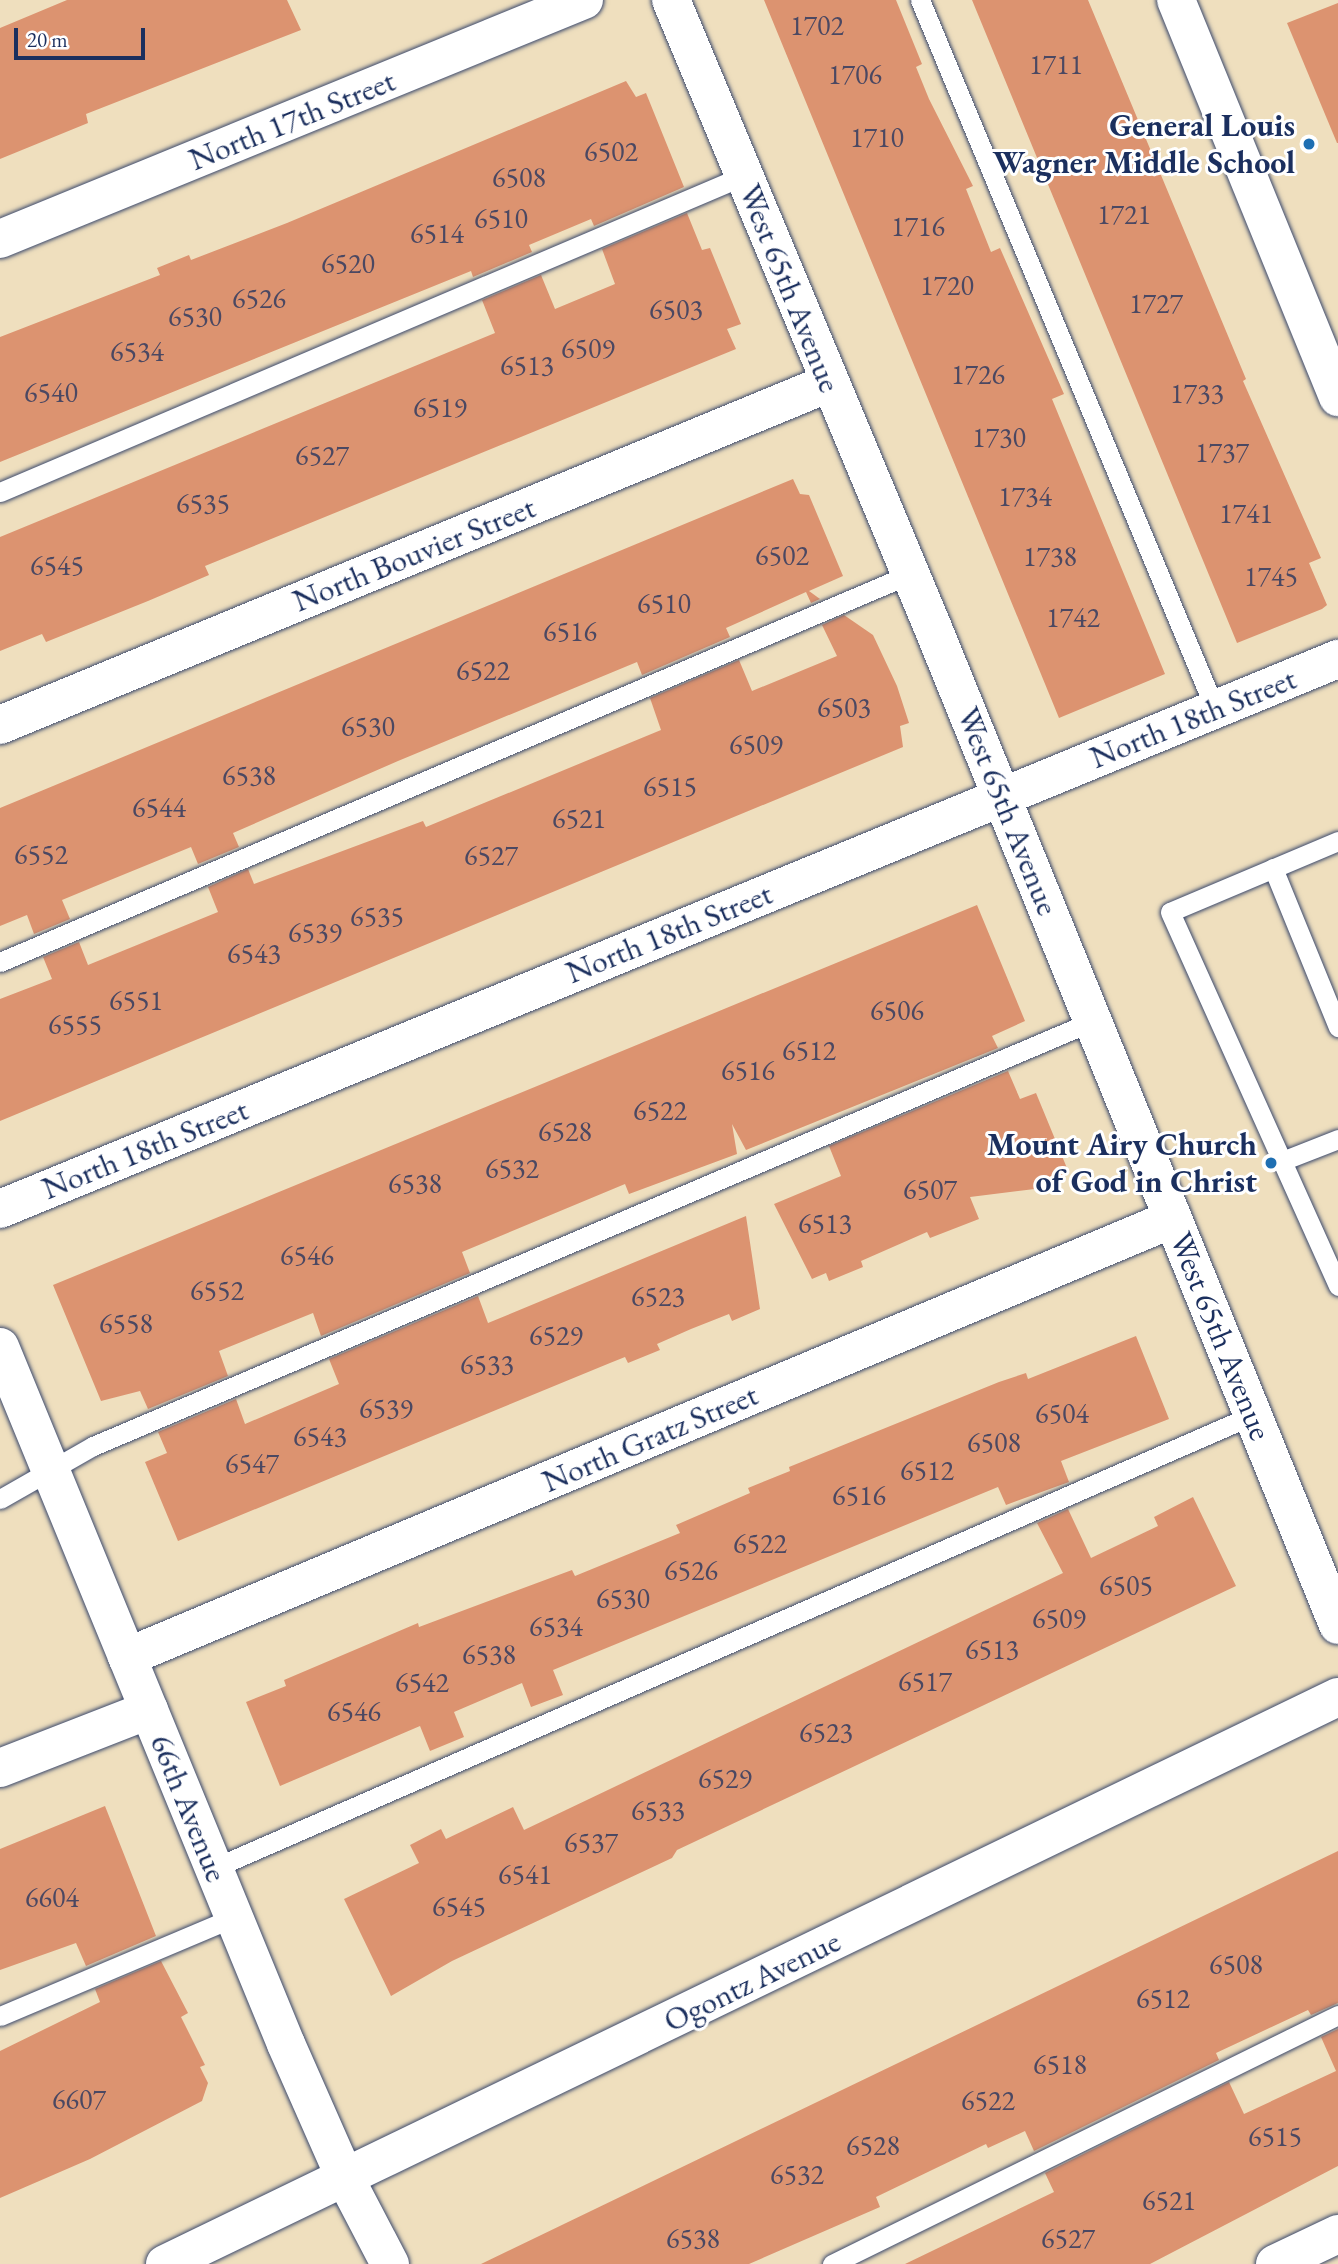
<!DOCTYPE html>
<style>
body{margin:0}
#map{position:relative;width:1338px;height:2264px;overflow:hidden;background:#efdfbe;font-family:"EB Garamond",serif}
div>[style]{position:absolute}
.building>*{inset:0;background:#dc9370}
.roads{filter:drop-shadow(0 0 2px #3b496c) drop-shadow(0 0 2px #3b496c)}
.service>*{height:19px;margin:-9.5px;padding:0 9.5px;transform-origin:9.5px;border-radius:9.5px;background:#fff}
.minor>*{height:38px;margin:-19px;padding:0 19px;transform-origin:19px;border-radius:19px;background:#fff}
.tertiary>*{height:38px;margin:-19px;padding:0 19px;transform-origin:19px;border-radius:19px;background:#fff}
.primary>*{height:38px;margin:-19px;padding:0 19px;transform-origin:19px;border-radius:19px;background:#fff}
.dots>*{width:19px;height:19px;translate:-50% -50%;box-sizing:border-box;border:4px solid #fff;border-radius:50%}
span{translate:-50% -50%;white-space:nowrap;text-align:center;line-height:1.15;-webkit-text-stroke:6px #fff;paint-order:stroke}
.number-label{font-size:28px;color:#4b4862}
.number-label span{-webkit-text-stroke-width:0}
.street-label{font-size:32px;color:#1b2f5e}
.poi-label{font-size:32px;color:#1b2f5e;font-weight:700}
.right{translate:-100% -50%;text-align:right}
.scale{position:absolute;left:14px;top:28px;width:131px;height:32px;box-sizing:border-box;border:4px solid #1b2f5e;border-top:0;padding-left:9px;font-size:21px;line-height:24px;white-space:nowrap;color:#1b2f5e;-webkit-text-stroke:5px #fff;paint-order:stroke}
</style>
<div id="map">
<div class="building">
<div style="clip-path:polygon(67px 0,287px 0,301px 30px,86px 114px,88px 123px,0 159px,0 28px)"></div>
<div style="clip-path:polygon(764px 0,896px 0,922px 64px,916px 67px,929px 99px,973px 186px,966px 189px,991px 252px,1000px 248px,1064px 394px,1052px 399px,1165px 674px,1059px 718px)"></div>
<div style="clip-path:polygon(972px 0,1088px 0,1246px 379px,1243px 381px,1321px 558px,1309px 563px,1327px 605px,1322px 609px,1237px 643px)"></div>
<div style="clip-path:polygon(1338px 3px,1338px 143px,1337px 143px,1287px 23px)"></div>
<div style="clip-path:polygon(626px 81px,636px 97px,646px 93px,684px 187px,594px 226px,591px 219px,529px 245px,532px 252px,473px 277px,471px 271px,0 462px,0 337px,160px 275px,157px 268px,189px 255px,191px 260px,287px 223px)"></div>
<div style="clip-path:polygon(687px 213px,702px 250px,710px 248px,741px 324px,727px 329px,736px 349px,205px 566px,209px 575px,148px 601px,46px 642px,42px 634px,0 651px,0 537px,495px 333px,482px 300px,541px 275px,555px 309px,615px 284px,602px 249px)"></div>
<div style="clip-path:polygon(793px 479px,800px 494px,809px 495px,843px 576px,809px 591px,820px 599px,811px 603px,806px 592px,726px 628px,730px 637px,642px 675px,637px 662px,398px 761px,233px 833px,239px 847px,198px 864px,191px 847px,103px 883px,62px 900px,70px 919px,34px 934px,27px 915px,0 926px,0 808px)"></div>
<div style="clip-path:polygon(844px 615px,873px 635px,897px 686px,909px 723px,900px 726px,903px 747px,0 1121px,0 999px,52px 979px,43px 957px,79px 942px,88px 965px,218px 912px,208px 887px,248px 869px,254px 884px,423px 821px,426px 827px,661px 730px,650px 698px,739px 660px,752px 691px,837px 656px,822px 625px)"></div>
<div style="clip-path:polygon(977px 905px,1025px 1021px,992px 1036px,998px 1048px,746px 1150px,732px 1124px,737px 1154px,629px 1194px,625px 1184px,462px 1252px,470px 1273px,321px 1336px,313px 1313px,219px 1351px,228px 1376px,148px 1409px,140px 1391px,101px 1401px,53px 1285px)"></div>
<div style="clip-path:polygon(1008px 1071px,1020px 1099px,1036px 1093px,1069px 1173px,1043px 1188px,970px 1197px,979px 1219px,930px 1238px,927px 1232px,861px 1261px,863px 1267px,829px 1281px,826px 1273px,812px 1279px,774px 1204px,841px 1176px,829px 1146px)"></div>
<div style="clip-path:polygon(746px 1216px,760px 1309px,732px 1321px,729px 1314px,691px 1329px,657px 1344px,660px 1350px,628px 1363px,625px 1357px,610px 1363px,178px 1541px,145px 1462px,167px 1453px,158px 1432px,236px 1399px,245px 1424px,339px 1384px,329px 1359px,478px 1296px,488px 1323px)"></div>
<div style="clip-path:polygon(1136px 1336px,1169px 1419px,1061px 1461px,1069px 1482px,1006px 1505px,998px 1487px,553px 1670px,563px 1695px,531px 1707px,522px 1683px,454px 1712px,464px 1737px,430px 1751px,420px 1726px,280px 1786px,246px 1702px,286px 1686px,284px 1680px,418px 1623px,419px 1627px,572px 1570px,575px 1576px,680px 1533px,676px 1525px,750px 1493px,748px 1488px,790px 1471px,789px 1467px,999px 1382px,1026px 1373px,1028px 1379px)"></div>
<div style="clip-path:polygon(1193px 1497px,1236px 1586px,677px 1850px,672px 1858px,452px 1961px,391px 1996px,344px 1899px,419px 1863px,410px 1845px,441px 1829px,446px 1839px,513px 1807px,524px 1830px,1063px 1573px,1037px 1523px,1068px 1509px,1091px 1558px,1158px 1526px,1154px 1517px)"></div>
<div style="clip-path:polygon(105px 1806px,156px 1936px,86px 1966px,76px 1943px,0 1970px,0 1849px)"></div>
<div style="clip-path:polygon(1338px 1851px,1338px 2003px,1311px 2015px,1308px 2010px,1216px 2053px,1219px 2060px,1034px 2151px,1025px 2131px,988px 2148px,986px 2144px,876px 2197px,880px 2207px,749px 2264px,481px 2264px)"></div>
<div style="clip-path:polygon(161px 1961px,188px 2013px,181px 2017px,205px 2065px,200px 2067px,208px 2083px,202px 2101px,90px 2159px,0 2198px,0 2051px,100px 2002px,95px 1989px)"></div>
<div style="clip-path:polygon(1338px 2029px,1338px 2166px,1150px 2264px,905px 2264px,1054px 2192px,1045px 2173px,1229px 2082px,1244px 2114px,1336px 2071px,1321px 2037px)"></div>
</div>
<div class="roads">
<div class="service">
<div style="left:920px;top:0;width:768px;rotate:67.41deg"></div>
<div style="left:0;top:492px;width:807px;rotate:-23.04deg"></div>
<div style="left:1338px;top:841px;width:182px;rotate:157.1deg"></div>
<div style="left:1170px;top:912px;width:410px;rotate:65.8deg"></div>
<div style="left:1273px;top:868px;width:172px;rotate:67.8deg"></div>
<div style="left:0;top:962px;width:989px;rotate:-23.09deg"></div>
<div style="left:1282px;top:1161px;width:60px;rotate:-21.4deg"></div>
<div style="left:0;top:1499px;width:107px;rotate:-29.7deg"></div>
<div style="left:93px;top:1446px;width:1087px;rotate:-23.03deg"></div>
<div style="left:214px;top:1868px;width:1133px;rotate:-23.56deg"></div>
<div style="left:0;top:2016px;width:254px;rotate:-22.9deg"></div>
<div style="left:832px;top:2264px;width:564px;rotate:-26.2deg"></div>
</div>
<div class="minor">
<div style="left:671px;top:0;width:680px;rotate:67.35deg"></div>
<div style="left:933px;top:628px;width:1076px;rotate:67.89deg"></div>
<div style="left:1176px;top:0;width:429px;rotate:67.8deg"></div>
<div style="left:0;top:239px;width:631px;rotate:-22.26deg"></div>
<div style="left:0;top:725px;width:897px;rotate:-22.42deg"></div>
<div style="left:0;top:1209px;width:1447px;rotate:-22.35deg"></div>
<div style="left:127px;top:1657px;width:1133px;rotate:-22.74deg"></div>
<div style="left:0;top:1768px;width:160px;rotate:-21.3deg"></div>
<div style="left:1275px;top:2264px;width:70px;rotate:-25.5deg"></div>
</div>
<div class="tertiary">
<div style="left:0;top:1347px;width:753px;rotate:67.69deg"></div>
<div style="left:286px;top:2044px;width:146px;rotate:66.2deg"></div>
<div style="left:345px;top:2178px;width:97px;rotate:62.4deg"></div>
</div>
<div class="primary">
<div style="left:165px;top:2264px;width:1303px;rotate:-25.8deg"></div>
</div>
</div>
<div class="dots">
<div style="left:1309px;top:144px;background:#1f6fb2"></div>
<div style="left:1271px;top:1163px;background:#1f6fb2"></div>
</div>
<div class="number-label">
<span style="left:817px;top:25px">1702</span>
<span style="left:1056px;top:64px">1711</span>
<span style="left:855px;top:74px">1706</span>
<span style="left:877px;top:137px">1710</span>
<span style="left:611px;top:151px">6502</span>
<span style="left:519px;top:177px">6508</span>
<span style="left:1124px;top:214px">1721</span>
<span style="left:501px;top:218px">6510</span>
<span style="left:918px;top:226px">1716</span>
<span style="left:437px;top:233px">6514</span>
<span style="left:348px;top:263px">6520</span>
<span style="left:947px;top:285px">1720</span>
<span style="left:259px;top:298px">6526</span>
<span style="left:1156px;top:303px">1727</span>
<span style="left:676px;top:309px">6503</span>
<span style="left:195px;top:316px">6530</span>
<span style="left:588px;top:348px">6509</span>
<span style="left:137px;top:351px">6534</span>
<span style="left:527px;top:365px">6513</span>
<span style="left:978px;top:374px">1726</span>
<span style="left:51px;top:392px">6540</span>
<span style="left:1197px;top:393px">1733</span>
<span style="left:440px;top:407px">6519</span>
<span style="left:999px;top:437px">1730</span>
<span style="left:1222px;top:452px">1737</span>
<span style="left:322px;top:455px">6527</span>
<span style="left:1025px;top:496px">1734</span>
<span style="left:203px;top:503px">6535</span>
<span style="left:1246px;top:513px">1741</span>
<span style="left:782px;top:555px">6502</span>
<span style="left:1050px;top:556px">1738</span>
<span style="left:57px;top:565px">6545</span>
<span style="left:1271px;top:576px">1745</span>
<span style="left:664px;top:603px">6510</span>
<span style="left:1073px;top:617px">1742</span>
<span style="left:570px;top:631px">6516</span>
<span style="left:483px;top:670px">6522</span>
<span style="left:844px;top:707px">6503</span>
<span style="left:368px;top:726px">6530</span>
<span style="left:756px;top:744px">6509</span>
<span style="left:249px;top:775px">6538</span>
<span style="left:670px;top:786px">6515</span>
<span style="left:159px;top:807px">6544</span>
<span style="left:579px;top:818px">6521</span>
<span style="left:41px;top:854px">6552</span>
<span style="left:491px;top:855px">6527</span>
<span style="left:377px;top:916px">6535</span>
<span style="left:315px;top:932px">6539</span>
<span style="left:254px;top:953px">6543</span>
<span style="left:136px;top:1000px">6551</span>
<span style="left:897px;top:1010px">6506</span>
<span style="left:75px;top:1024px">6555</span>
<span style="left:809px;top:1050px">6512</span>
<span style="left:748px;top:1070px">6516</span>
<span style="left:660px;top:1110px">6522</span>
<span style="left:565px;top:1131px">6528</span>
<span style="left:512px;top:1168px">6532</span>
<span style="left:415px;top:1183px">6538</span>
<span style="left:930px;top:1189px">6507</span>
<span style="left:825px;top:1223px">6513</span>
<span style="left:307px;top:1255px">6546</span>
<span style="left:217px;top:1290px">6552</span>
<span style="left:658px;top:1296px">6523</span>
<span style="left:126px;top:1323px">6558</span>
<span style="left:556px;top:1335px">6529</span>
<span style="left:487px;top:1364px">6533</span>
<span style="left:386px;top:1408px">6539</span>
<span style="left:1062px;top:1413px">6504</span>
<span style="left:320px;top:1436px">6543</span>
<span style="left:994px;top:1442px">6508</span>
<span style="left:252px;top:1463px">6547</span>
<span style="left:927px;top:1470px">6512</span>
<span style="left:859px;top:1495px">6516</span>
<span style="left:760px;top:1543px">6522</span>
<span style="left:691px;top:1570px">6526</span>
<span style="left:1126px;top:1585px">6505</span>
<span style="left:623px;top:1598px">6530</span>
<span style="left:1059px;top:1618px">6509</span>
<span style="left:556px;top:1626px">6534</span>
<span style="left:992px;top:1649px">6513</span>
<span style="left:489px;top:1654px">6538</span>
<span style="left:925px;top:1681px">6517</span>
<span style="left:422px;top:1682px">6542</span>
<span style="left:354px;top:1711px">6546</span>
<span style="left:826px;top:1732px">6523</span>
<span style="left:725px;top:1778px">6529</span>
<span style="left:658px;top:1810px">6533</span>
<span style="left:591px;top:1842px">6537</span>
<span style="left:525px;top:1874px">6541</span>
<span style="left:52px;top:1897px">6604</span>
<span style="left:459px;top:1906px">6545</span>
<span style="left:1236px;top:1964px">6508</span>
<span style="left:1163px;top:1998px">6512</span>
<span style="left:1060px;top:2064px">6518</span>
<span style="left:79px;top:2099px">6607</span>
<span style="left:988px;top:2100px">6522</span>
<span style="left:1275px;top:2136px">6515</span>
<span style="left:873px;top:2145px">6528</span>
<span style="left:797px;top:2174px">6532</span>
<span style="left:1169px;top:2200px">6521</span>
<span style="left:693px;top:2238px">6538</span>
<span style="left:1068px;top:2238px">6527</span>
</div>
<div class="street-label">
<span style="left:292px;top:120px;rotate:-22deg">North 17th Street</span>
<span style="left:790px;top:288px;rotate:68deg">West 65th Avenue</span>
<span style="left:414px;top:554px;rotate:-22deg">North Bouvier Street</span>
<span style="left:1193px;top:718px;rotate:-22deg">North 18th Street</span>
<span style="left:1008px;top:811px;rotate:68deg">West 65th Avenue</span>
<span style="left:669px;top:933px;rotate:-22deg">North 18th Street</span>
<span style="left:145px;top:1149px;rotate:-22deg">North 18th Street</span>
<span style="left:1221px;top:1336px;rotate:68deg">West 65th Avenue</span>
<span style="left:650px;top:1438px;rotate:-23deg">North Gratz Street</span>
<span style="left:189px;top:1808px;rotate:68deg">66th Avenue</span>
<span style="left:752px;top:1981px;rotate:-26deg">Ogontz Avenue</span>
</div>
<div class="poi-label">
<span class="right" style="left:1295px;top:144px">General Louis<br>Wagner Middle School</span>
<span class="right" style="left:1257px;top:1163px">Mount Airy Church<br>of God in Christ</span>
</div>
<div class="scale">20 m</div>
</div>
